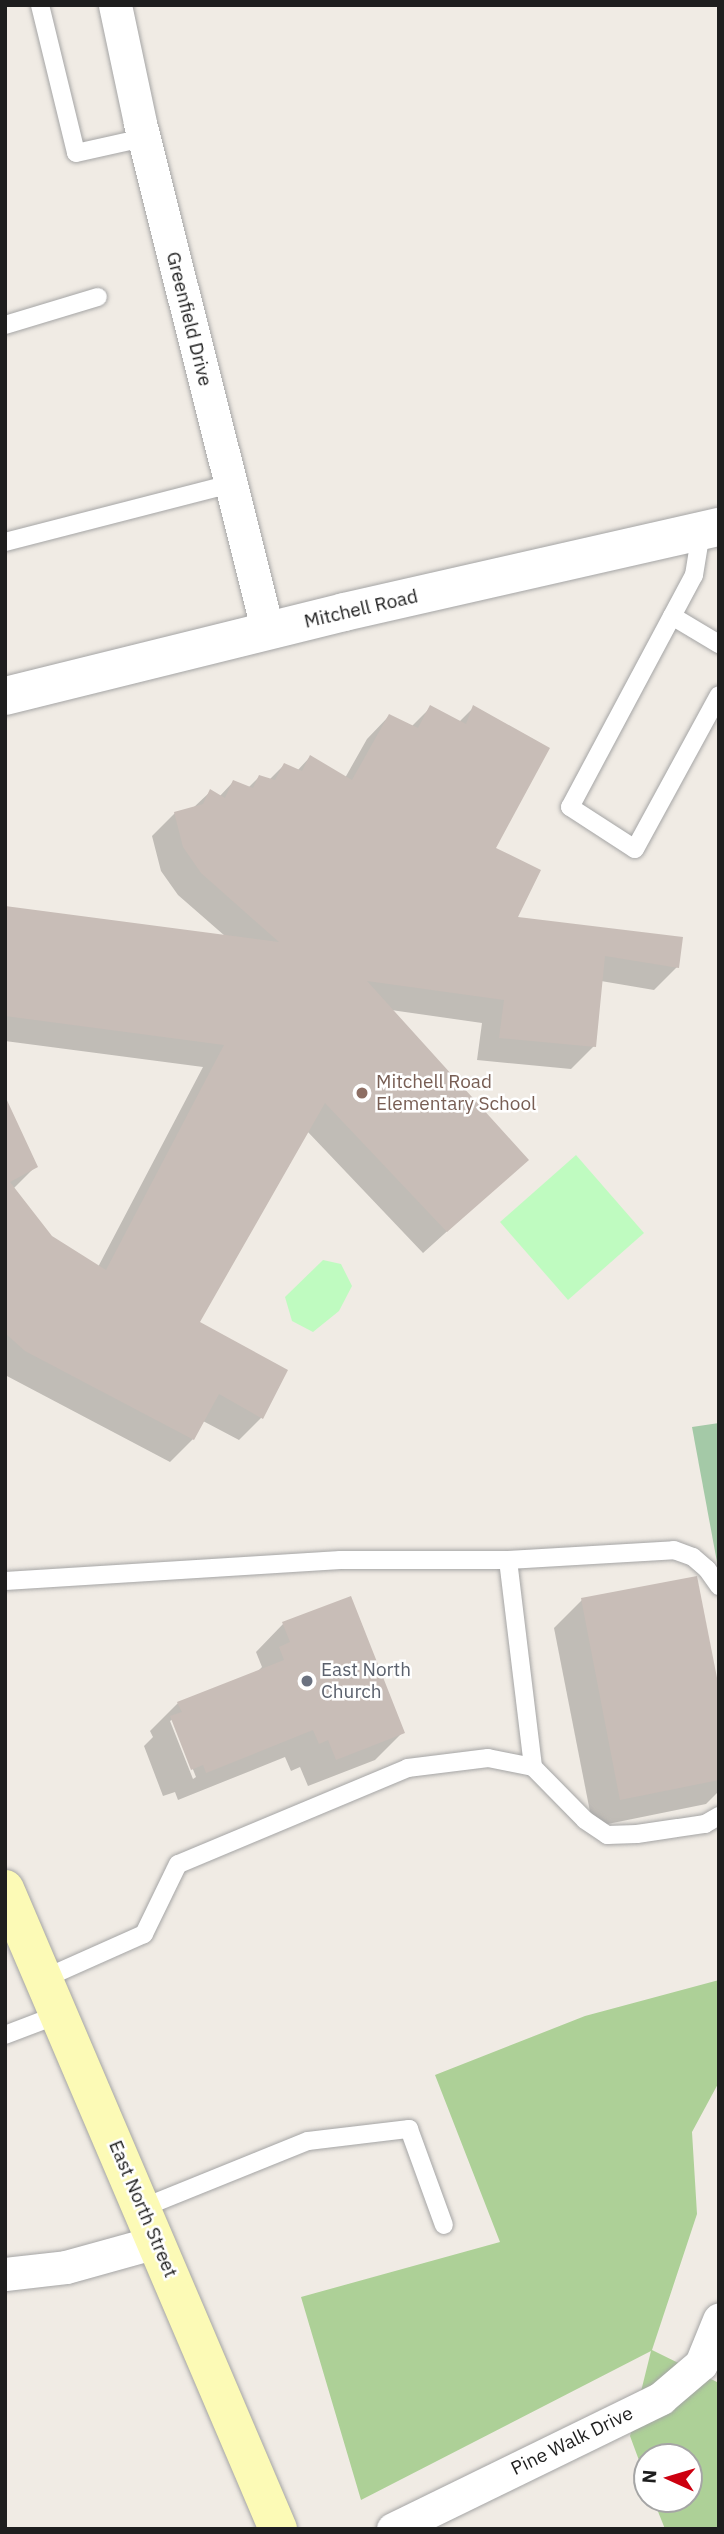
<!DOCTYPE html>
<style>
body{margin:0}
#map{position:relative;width:724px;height:2534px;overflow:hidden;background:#f0ebe4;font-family:"IBM Plex Sans",sans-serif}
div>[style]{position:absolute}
.forest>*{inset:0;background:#add097}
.cemetery>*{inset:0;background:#a4c9a7}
.park>*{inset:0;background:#bffbc0}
.shadow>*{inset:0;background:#0003}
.building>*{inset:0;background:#c8bdb7}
.roads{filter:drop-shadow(0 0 2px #a5a5a5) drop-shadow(0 0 2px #a5a5a5)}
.service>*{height:18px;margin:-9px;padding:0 9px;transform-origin:9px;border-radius:9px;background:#fff}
.minor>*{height:33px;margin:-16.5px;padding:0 16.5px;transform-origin:16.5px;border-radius:16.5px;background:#fff}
.tertiary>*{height:38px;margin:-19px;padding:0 19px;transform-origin:19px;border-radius:19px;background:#fff}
.secondary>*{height:38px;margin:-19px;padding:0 19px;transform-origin:19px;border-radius:19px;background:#fcfab6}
.dots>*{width:19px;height:19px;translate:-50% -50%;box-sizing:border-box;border:4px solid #fff;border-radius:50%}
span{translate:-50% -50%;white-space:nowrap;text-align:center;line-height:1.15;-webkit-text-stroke:5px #fff;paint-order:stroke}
.street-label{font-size:19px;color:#1e1e1e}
.education-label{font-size:19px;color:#785e54}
.left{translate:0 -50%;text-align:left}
.worship-label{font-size:19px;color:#5b616d}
.frame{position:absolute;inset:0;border:7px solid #1e1e1e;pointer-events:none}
.north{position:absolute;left:633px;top:2443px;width:70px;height:70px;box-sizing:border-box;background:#fff;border:2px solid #a5a5a5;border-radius:50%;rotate:274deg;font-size:19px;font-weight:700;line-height:28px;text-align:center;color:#1e1e1e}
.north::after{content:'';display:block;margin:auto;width:24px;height:32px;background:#cd0010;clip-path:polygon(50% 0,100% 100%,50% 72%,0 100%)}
</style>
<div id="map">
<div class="forest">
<div style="clip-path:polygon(719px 1980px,719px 2082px,692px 2132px,697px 2214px,652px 2350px,719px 2383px,719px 2529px,665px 2529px,653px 2499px,689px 2499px,689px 2457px,647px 2457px,647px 2482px,630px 2436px,651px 2351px,361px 2500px,301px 2297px,500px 2242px,435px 2075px,585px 2016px)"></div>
</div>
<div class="cemetery">
<div style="clip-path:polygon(719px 1423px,719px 1573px,692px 1427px)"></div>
</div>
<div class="park">
<div style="clip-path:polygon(576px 1155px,644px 1233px,568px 1300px,500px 1222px)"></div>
<div style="clip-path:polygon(323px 1260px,341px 1264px,352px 1286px,339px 1311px,313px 1332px,292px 1321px,285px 1297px)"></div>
</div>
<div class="shadow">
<div style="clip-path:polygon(431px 707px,459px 722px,473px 708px,494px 849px,515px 918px,677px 967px,654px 990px,601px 981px,594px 1046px,571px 1069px,477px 1060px,482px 1023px,391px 1010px,526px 1160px,423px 1253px,307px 1131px,197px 1323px,262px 1417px,239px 1440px,203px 1421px,193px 1439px,170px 1462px,5px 1375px,5px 1102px,36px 1166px,13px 1189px,51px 1238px,98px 1267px,203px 1067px,5px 1041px,5px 908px,225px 936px,178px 895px,161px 871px,152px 836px,175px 813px,193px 808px,211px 791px,219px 797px,233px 782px,248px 788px,259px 777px,269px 780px,284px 765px,297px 771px,310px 757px,345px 778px,367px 739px,389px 716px,411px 727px)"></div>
<div style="clip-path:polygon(582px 1600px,719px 1697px,719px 1791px,706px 1804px,593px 1827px,554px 1628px)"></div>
<div style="clip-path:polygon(evenodd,283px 1624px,403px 1732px,375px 1760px,308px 1786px,300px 1767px,291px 1771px,285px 1757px,178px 1800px,175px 1792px,163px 1796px,144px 1746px,153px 1737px,150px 1731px,178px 1703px,256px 1673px,262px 1667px,256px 1652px,283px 1624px,173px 1719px,196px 1777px,193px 1779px,170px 1721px,173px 1719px)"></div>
</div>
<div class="building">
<div style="clip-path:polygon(430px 705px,466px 724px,473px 705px,550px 748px,496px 848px,541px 870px,518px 917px,683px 937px,679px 968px,605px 956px,596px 1047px,499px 1038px,504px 1000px,367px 981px,529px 1160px,447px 1232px,325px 1103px,200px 1322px,288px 1370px,263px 1419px,219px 1394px,194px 1440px,25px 1351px,5px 1333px,5px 1096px,38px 1167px,10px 1182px,52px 1236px,106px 1270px,224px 1045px,5px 1016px,5px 906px,279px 942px,201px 873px,183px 847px,174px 812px,203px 804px,210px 789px,225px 798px,233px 780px,253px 788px,259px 775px,275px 780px,284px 763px,302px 771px,310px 755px,352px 780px,389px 714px,418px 728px)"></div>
<div style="clip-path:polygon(697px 1576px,719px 1688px,719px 1780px,620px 1800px,581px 1598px)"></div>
<div style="clip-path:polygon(351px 1596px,405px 1733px,336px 1760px,328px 1740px,319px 1744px,313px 1730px,206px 1773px,203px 1765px,191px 1770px,170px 1716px,182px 1712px,177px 1702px,284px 1660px,279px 1647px,290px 1642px,282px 1622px)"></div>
</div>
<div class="roads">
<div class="service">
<div style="left:40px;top:5px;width:152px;rotate:76.3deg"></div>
<div style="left:76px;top:153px;width:69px;rotate:-12.6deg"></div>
<div style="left:5px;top:325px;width:97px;rotate:-16.8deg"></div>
<div style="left:701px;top:532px;width:44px;rotate:99.2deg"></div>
<div style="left:694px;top:575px;width:263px;rotate:118.1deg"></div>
<div style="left:570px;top:807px;width:77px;rotate:32.9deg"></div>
<div style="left:635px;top:849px;width:175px;rotate:-61.4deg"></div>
<div style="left:5px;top:542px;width:233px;rotate:-14.4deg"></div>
<div style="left:672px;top:616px;width:55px;rotate:30.8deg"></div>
<div style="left:508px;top:1560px;width:166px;rotate:-3.4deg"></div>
<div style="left:674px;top:1550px;width:20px;rotate:20deg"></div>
<div style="left:693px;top:1557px;width:18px;rotate:41deg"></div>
<div style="left:707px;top:1569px;width:21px;rotate:55deg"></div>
<div style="left:5px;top:1581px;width:336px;rotate:-3.6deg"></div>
<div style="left:340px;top:1560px;width:168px"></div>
<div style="left:508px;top:1560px;width:209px;rotate:83.1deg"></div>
<div style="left:533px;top:1767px;width:46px;rotate:-168.7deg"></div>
<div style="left:488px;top:1758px;width:81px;rotate:172.9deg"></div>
<div style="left:408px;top:1768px;width:249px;rotate:157.3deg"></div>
<div style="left:178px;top:1864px;width:78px;rotate:115.9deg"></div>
<div style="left:144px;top:1934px;width:108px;rotate:156deg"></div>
<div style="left:533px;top:1767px;width:74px;rotate:45.5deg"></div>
<div style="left:585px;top:1820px;width:27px;rotate:34deg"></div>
<div style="left:607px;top:1835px;width:30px;rotate:-2deg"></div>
<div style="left:637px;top:1834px;width:69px;rotate:-8.4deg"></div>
<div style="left:705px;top:1824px;width:16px;rotate:-30deg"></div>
<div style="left:5px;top:2035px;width:59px;rotate:-20.9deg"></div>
<div style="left:142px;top:2208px;width:179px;rotate:-22deg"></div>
<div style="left:308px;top:2141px;width:102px;rotate:-6.8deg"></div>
<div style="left:409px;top:2129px;width:102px;rotate:70deg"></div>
</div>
<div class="minor">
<div style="left:115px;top:5px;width:121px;rotate:78deg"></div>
<div style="left:140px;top:123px;width:525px;rotate:75.88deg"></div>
<div style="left:5px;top:2274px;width:61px;rotate:-6.5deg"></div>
<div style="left:66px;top:2267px;width:93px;rotate:-15.5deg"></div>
<div style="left:393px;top:2529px;width:298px;rotate:-26deg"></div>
<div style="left:661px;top:2398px;width:52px;rotate:-40.4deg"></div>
<div style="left:701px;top:2364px;width:48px;rotate:-67.8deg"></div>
</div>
<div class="tertiary">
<div style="left:5px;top:696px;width:349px;rotate:-13.9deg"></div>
<div style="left:344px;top:612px;width:385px;rotate:-12.8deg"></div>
</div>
<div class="secondary">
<div style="left:5px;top:1889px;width:696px;rotate:66.9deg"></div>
</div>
</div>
<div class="dots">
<div style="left:362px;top:1093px;background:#8d6e63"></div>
<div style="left:307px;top:1681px;background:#6b7280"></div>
</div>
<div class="street-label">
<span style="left:189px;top:319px;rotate:76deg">Greenfield Drive</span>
<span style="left:361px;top:609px;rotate:-13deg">Mitchell Road</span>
<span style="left:143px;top:2209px;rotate:67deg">East North Street</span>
<span style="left:572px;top:2441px;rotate:-26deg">Pine Walk Drive</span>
</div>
<div class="education-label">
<span class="left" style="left:376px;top:1093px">Mitchell Road<br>Elementary School</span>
</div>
<div class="worship-label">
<span class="left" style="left:321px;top:1681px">East North<br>Church</span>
</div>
<div class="frame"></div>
<div class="north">N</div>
</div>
